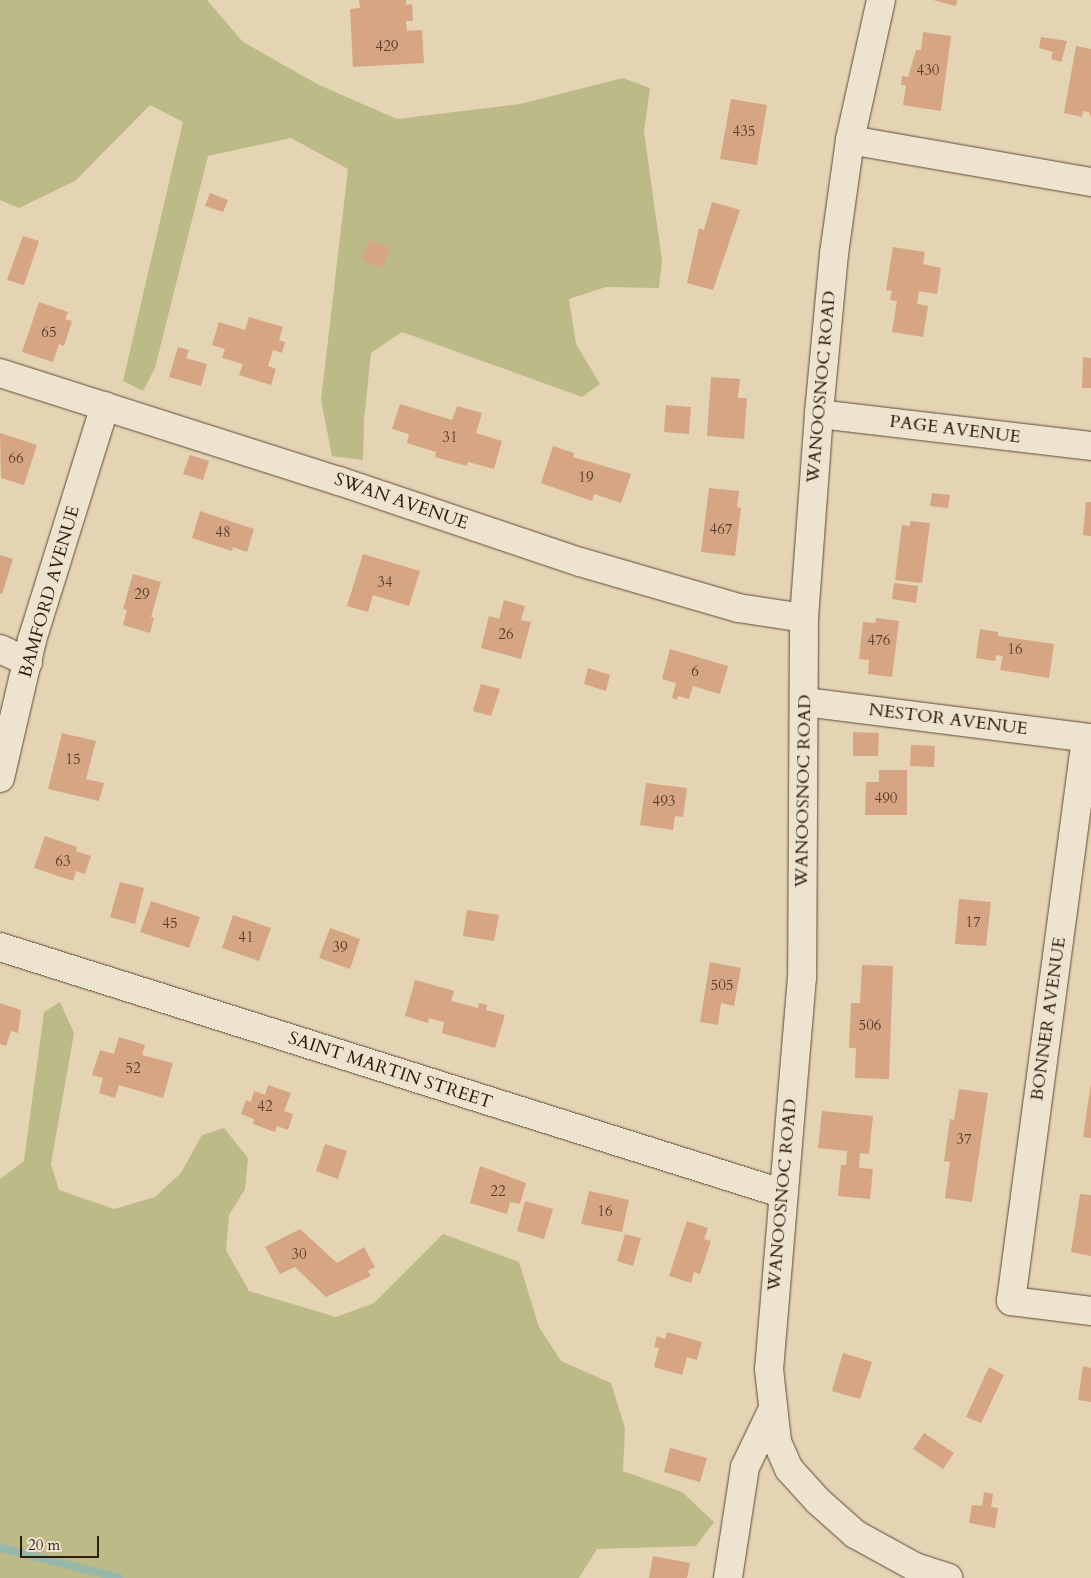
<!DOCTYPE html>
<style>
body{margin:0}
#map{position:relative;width:1091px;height:1578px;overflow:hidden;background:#e4d4b3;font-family:Cardo,serif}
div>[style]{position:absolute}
.green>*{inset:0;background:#bcba87}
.stream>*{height:8px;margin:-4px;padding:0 4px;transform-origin:4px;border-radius:4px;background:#95b8aa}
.building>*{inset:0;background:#d5a584}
.roads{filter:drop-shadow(0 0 1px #5d4a38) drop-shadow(0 0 1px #5d4a38)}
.street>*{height:28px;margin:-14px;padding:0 14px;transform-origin:14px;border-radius:14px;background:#ede3ce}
span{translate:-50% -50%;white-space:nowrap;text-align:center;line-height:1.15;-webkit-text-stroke:5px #ede3ce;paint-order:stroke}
.number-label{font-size:15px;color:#593e2c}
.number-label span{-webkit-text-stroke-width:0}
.street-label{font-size:18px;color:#301c0f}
.scale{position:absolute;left:20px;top:1536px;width:79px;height:22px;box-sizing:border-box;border:2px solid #301c0f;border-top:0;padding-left:6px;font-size:15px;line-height:18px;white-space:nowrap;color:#301c0f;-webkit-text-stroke:4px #ede3ce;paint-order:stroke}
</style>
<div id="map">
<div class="green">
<div style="clip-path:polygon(0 0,207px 0,243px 42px,319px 85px,397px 119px,520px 104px,623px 78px,650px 88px,644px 132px,662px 260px,659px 288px,606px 287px,569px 299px,576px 344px,600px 384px,582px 397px,402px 332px,371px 353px,364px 420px,363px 460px,332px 456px,321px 400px,348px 169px,291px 138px,208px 156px,155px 368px,143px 391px,123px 381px,183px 122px,150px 105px,75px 181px,19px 208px,0 200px)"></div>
<div style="clip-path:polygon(60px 1002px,74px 1033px,51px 1164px,59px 1190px,114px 1209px,155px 1197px,181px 1173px,202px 1135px,224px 1128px,248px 1158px,245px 1189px,229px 1215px,226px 1250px,249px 1291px,336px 1317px,374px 1303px,443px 1234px,519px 1262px,539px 1327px,561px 1361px,611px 1383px,625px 1428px,623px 1471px,682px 1492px,714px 1522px,696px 1546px,597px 1549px,579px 1578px,0 1578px,0 1179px,24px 1161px,44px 1012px)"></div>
</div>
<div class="stream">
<div style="left:0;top:1548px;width:123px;rotate:14.1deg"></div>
</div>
<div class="building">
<div style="clip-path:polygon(359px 0,406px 0,406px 5px,412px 4px,413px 21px,406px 21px,407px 31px,422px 30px,424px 63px,353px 67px,350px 9px,360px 8px)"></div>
<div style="clip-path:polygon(933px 0,957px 0,956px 6px)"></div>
<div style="clip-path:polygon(923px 32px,951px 36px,941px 111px,903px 105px,906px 85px,901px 85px,902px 76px,908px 77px,916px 50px,921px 50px)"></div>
<div style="clip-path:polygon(1041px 37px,1067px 41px,1061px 62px,1051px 59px,1053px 52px,1039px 48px)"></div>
<div style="clip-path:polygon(1076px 46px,1091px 49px,1091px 117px,1089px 112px,1083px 111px,1082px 117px,1064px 113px)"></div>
<div style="clip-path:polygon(731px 99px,767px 105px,757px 165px,720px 159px)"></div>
<div style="clip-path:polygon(210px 193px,228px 200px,223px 212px,205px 206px)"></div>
<div style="clip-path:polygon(712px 202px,740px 210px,713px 290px,687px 283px,699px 228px,704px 230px)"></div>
<div style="clip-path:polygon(23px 236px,39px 241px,24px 285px,7px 280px)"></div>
<div style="clip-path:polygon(369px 240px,390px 248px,382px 268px,361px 260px)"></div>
<div style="clip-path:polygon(893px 247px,925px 252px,923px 264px,941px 268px,937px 294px,919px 291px,917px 304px,928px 306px,923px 337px,892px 332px,897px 301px,890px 300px,892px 291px,886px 290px)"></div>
<div style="clip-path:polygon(39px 302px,68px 312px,65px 319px,72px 321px,64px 346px,59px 344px,53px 362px,22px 352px)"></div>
<div style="clip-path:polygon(249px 317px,283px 327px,279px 340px,285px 342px,282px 353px,273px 350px,268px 366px,276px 369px,271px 385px,239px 375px,243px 364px,222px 358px,225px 349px,212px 345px,219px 322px,245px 330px)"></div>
<div style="clip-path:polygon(178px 347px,189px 350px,186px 358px,207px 364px,201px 386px,169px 377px)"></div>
<div style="clip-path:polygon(1083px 357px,1091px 358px,1091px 388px,1082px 388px)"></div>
<div style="clip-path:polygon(711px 377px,740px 379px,738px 398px,747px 398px,744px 439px,707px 436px)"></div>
<div style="clip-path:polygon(400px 404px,452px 420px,457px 406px,482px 413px,476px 433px,502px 441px,494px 469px,468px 462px,467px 466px,435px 457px,436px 452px,407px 443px,409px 434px,392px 429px)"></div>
<div style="clip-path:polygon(666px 405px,691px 407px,689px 434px,664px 432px)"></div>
<div style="clip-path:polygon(0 433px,37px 445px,24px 485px,1px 478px)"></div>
<div style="clip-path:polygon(553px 446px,574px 453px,573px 457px,631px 474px,621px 503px,594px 494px,592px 501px,541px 483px)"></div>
<div style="clip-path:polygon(190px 455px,209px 461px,203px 480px,183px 474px)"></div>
<div style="clip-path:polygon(709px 488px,739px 491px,737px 507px,741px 508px,735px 556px,701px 552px)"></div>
<div style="clip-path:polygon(932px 493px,950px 495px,948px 508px,930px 506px)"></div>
<div style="clip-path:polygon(1086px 502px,1091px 502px,1091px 536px,1083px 535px)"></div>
<div style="clip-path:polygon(200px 511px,254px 529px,247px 552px,233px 547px,232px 551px,192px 538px)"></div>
<div style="clip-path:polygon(910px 521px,930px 523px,922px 583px,895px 580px,902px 525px,910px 526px)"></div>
<div style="clip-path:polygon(363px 554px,420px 571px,409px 606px,373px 595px,368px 612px,347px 606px)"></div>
<div style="clip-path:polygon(0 555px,13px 559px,2px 594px,0 593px)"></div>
<div style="clip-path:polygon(133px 574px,161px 582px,151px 617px,154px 618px,150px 633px,123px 625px,127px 610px,123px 609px)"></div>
<div style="clip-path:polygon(894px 583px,918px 586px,916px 603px,892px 599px)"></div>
<div style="clip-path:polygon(504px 600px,525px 606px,521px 620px,531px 622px,521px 659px,481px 648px,489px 616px,499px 619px)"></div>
<div style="clip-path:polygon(876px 618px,899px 621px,892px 677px,868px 674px,869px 660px,859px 659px,863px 622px,875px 623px)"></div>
<div style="clip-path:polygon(980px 629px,998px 632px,998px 636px,1054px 644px,1049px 678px,1000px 670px,1003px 656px,996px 655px,995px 661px,976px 658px)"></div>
<div style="clip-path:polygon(670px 649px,728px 666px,720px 694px,693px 686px,689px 699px,678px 696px,677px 700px,672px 698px,676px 683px,662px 679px)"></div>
<div style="clip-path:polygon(588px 668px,610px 675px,606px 691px,584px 684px)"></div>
<div style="clip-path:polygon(481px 684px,500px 689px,491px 716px,473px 711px)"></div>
<div style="clip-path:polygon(853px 732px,879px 733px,878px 756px,853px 756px)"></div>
<div style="clip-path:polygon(62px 733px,96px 741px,86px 779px,104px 783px,99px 801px,48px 789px)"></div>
<div style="clip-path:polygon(911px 745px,935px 746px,934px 767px,910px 766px)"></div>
<div style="clip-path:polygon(879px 770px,907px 770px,907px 815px,865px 815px,866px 782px,879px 782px)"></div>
<div style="clip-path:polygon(646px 783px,687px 788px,683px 817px,675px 816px,673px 830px,640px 825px)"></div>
<div style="clip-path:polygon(45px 836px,77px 847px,76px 851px,91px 856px,85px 874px,76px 871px,73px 881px,34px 868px)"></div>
<div style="clip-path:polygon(120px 882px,144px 888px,135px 924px,110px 917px)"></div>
<div style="clip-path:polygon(959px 899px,991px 902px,986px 946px,955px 944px)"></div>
<div style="clip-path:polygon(151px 901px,200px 917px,189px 948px,140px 932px)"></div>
<div style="clip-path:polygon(467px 910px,499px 915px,494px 941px,463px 936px)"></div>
<div style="clip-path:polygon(233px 915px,271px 928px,259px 961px,222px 948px)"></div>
<div style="clip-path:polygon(330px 928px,360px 939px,350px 969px,319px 958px)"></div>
<div style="clip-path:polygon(710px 962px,741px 968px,734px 1006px,721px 1003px,718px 1025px,700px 1022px)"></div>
<div style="clip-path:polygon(862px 965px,893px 966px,889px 1079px,855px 1078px,856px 1048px,849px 1048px,851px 1003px,860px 1003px)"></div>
<div style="clip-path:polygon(415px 980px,454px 991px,451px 1001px,478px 1008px,479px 1003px,487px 1005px,486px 1010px,505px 1015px,495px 1048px,442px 1033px,444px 1022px,429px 1018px,428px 1023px,405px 1016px)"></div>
<div style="clip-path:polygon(0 1003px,21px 1010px,18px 1033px,11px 1031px,6px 1046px,0 1044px)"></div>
<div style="clip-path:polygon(119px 1037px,145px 1045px,142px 1055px,173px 1063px,163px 1098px,119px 1085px,115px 1098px,99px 1093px,103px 1078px,92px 1075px,100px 1050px,114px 1054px)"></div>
<div style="clip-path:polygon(1091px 1083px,1091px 1138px,1083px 1137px)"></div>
<div style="clip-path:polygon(268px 1085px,291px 1093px,284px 1111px,293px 1114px,288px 1130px,277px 1126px,275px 1132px,253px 1124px,254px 1119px,241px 1114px,246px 1100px,251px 1102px,254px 1091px,265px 1095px)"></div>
<div style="clip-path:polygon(959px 1089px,988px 1093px,972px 1202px,945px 1198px,950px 1162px,944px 1161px,950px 1119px,954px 1120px)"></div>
<div style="clip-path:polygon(822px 1111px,873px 1116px,869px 1154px,860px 1153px,859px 1168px,873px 1169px,870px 1199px,838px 1196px,841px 1165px,846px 1165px,847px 1151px,818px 1148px)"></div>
<div style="clip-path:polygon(325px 1144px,347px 1151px,338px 1179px,316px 1171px)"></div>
<div style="clip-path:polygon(480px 1166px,526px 1183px,520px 1204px,510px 1202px,507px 1214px,470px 1203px)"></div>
<div style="clip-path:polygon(589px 1191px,629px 1200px,622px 1232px,581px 1224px)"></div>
<div style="clip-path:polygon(1080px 1194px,1091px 1195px,1091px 1256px,1071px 1252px)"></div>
<div style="clip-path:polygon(525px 1201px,553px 1209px,544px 1239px,517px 1231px)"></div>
<div style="clip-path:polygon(687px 1221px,708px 1228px,704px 1239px,711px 1241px,700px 1274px,694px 1272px,691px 1283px,669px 1276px)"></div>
<div style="clip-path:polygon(300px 1229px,337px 1263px,364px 1247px,375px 1267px,368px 1271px,371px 1276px,326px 1297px,295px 1267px,280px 1274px,265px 1247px)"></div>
<div style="clip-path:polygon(625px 1234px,641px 1238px,633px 1266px,617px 1261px)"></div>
<div style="clip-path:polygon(667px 1332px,702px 1342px,697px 1360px,687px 1357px,682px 1375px,654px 1367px,659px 1348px,654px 1347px,657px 1336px,665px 1339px)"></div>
<div style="clip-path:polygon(843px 1353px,872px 1362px,860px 1399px,832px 1391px)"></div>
<div style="clip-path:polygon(1083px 1366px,1091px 1368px,1091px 1402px,1078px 1400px)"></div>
<div style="clip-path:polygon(989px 1367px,1004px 1375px,981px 1423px,966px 1417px)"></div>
<div style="clip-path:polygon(924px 1433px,954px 1453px,943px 1469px,913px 1449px)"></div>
<div style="clip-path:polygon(670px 1448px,707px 1458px,700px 1482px,664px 1472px)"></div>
<div style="clip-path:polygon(984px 1492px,993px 1494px,991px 1507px,998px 1508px,995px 1528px,969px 1523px,972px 1505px,982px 1506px)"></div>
<div style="clip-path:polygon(653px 1556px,690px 1563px,687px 1578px,649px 1578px)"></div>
</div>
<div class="roads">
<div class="street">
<div style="left:881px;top:0;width:143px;rotate:102.5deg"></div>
<div style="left:850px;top:140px;width:115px;rotate:98deg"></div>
<div style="left:834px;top:254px;width:161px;rotate:95.4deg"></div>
<div style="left:819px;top:414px;width:205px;rotate:94.2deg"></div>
<div style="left:804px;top:618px;width:359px;rotate:90.3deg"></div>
<div style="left:802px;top:977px;width:393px;rotate:94.8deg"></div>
<div style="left:769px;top:1369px;width:73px;rotate:83.7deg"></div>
<div style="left:777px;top:1442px;width:30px;rotate:66deg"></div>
<div style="left:789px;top:1469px;width:43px;rotate:47.8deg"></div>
<div style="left:818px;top:1501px;width:50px;rotate:41.7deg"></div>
<div style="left:855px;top:1534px;width:68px;rotate:28.8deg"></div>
<div style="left:915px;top:1567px;width:35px;rotate:18deg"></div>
<div style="left:850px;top:140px;width:245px;rotate:9.9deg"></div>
<div style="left:0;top:373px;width:356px;rotate:17.7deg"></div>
<div style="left:339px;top:481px;width:254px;rotate:18.6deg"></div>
<div style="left:580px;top:562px;width:165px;rotate:16.2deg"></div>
<div style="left:738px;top:608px;width:67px;rotate:8.6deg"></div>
<div style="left:819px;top:414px;width:274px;rotate:6.7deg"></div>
<div style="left:0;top:649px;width:31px;rotate:25deg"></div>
<div style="left:805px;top:702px;width:288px;rotate:7.2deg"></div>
<div style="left:1086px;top:738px;width:568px;rotate:97.59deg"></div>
<div style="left:1011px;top:1301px;width:81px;rotate:7.1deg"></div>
<div style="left:0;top:778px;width:142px;rotate:-76.9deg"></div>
<div style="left:32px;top:640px;width:245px;rotate:-72.7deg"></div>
<div style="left:0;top:947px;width:819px;rotate:17.48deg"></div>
<div style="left:728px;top:1578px;width:112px;rotate:-81.3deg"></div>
<div style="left:745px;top:1467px;width:62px;rotate:-64.3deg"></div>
</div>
</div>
<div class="number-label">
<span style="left:387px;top:47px">429</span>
<span style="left:928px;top:71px">430</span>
<span style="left:744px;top:132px">435</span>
<span style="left:49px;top:333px">65</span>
<span style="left:450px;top:438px">31</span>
<span style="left:16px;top:459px">66</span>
<span style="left:586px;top:478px">19</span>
<span style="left:721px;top:530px">467</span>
<span style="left:223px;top:533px">48</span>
<span style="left:385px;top:583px">34</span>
<span style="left:142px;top:595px">29</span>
<span style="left:506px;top:635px">26</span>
<span style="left:879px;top:641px">476</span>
<span style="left:1015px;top:650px">16</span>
<span style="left:695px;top:672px">6</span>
<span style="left:73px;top:760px">15</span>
<span style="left:886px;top:799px">490</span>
<span style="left:664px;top:802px">493</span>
<span style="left:63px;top:862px">63</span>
<span style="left:973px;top:923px">17</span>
<span style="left:170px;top:924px">45</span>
<span style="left:246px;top:938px">41</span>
<span style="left:340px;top:948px">39</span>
<span style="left:722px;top:986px">505</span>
<span style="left:870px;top:1026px">506</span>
<span style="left:133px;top:1069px">52</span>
<span style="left:265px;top:1107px">42</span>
<span style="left:964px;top:1140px">37</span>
<span style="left:498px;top:1192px">22</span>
<span style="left:605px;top:1212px">16</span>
<span style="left:299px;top:1255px">30</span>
</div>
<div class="street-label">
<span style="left:822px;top:387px;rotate:-85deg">WANOOSNOC ROAD</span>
<span style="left:955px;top:430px;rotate:7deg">PAGE AVENUE</span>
<span style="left:401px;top:502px;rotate:19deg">SWAN AVENUE</span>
<span style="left:50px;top:592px;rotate:-74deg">BAMFORD AVENUE</span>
<span style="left:948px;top:720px;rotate:7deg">NESTOR AVENUE</span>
<span style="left:804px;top:791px;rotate:-89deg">WANOOSNOC ROAD</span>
<span style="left:1049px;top:1019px;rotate:-82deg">BONNER AVENUE</span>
<span style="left:390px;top:1071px;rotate:18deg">SAINT MARTIN STREET</span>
<span style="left:783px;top:1195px;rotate:-85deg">WANOOSNOC ROAD</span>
</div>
<div class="scale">20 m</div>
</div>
